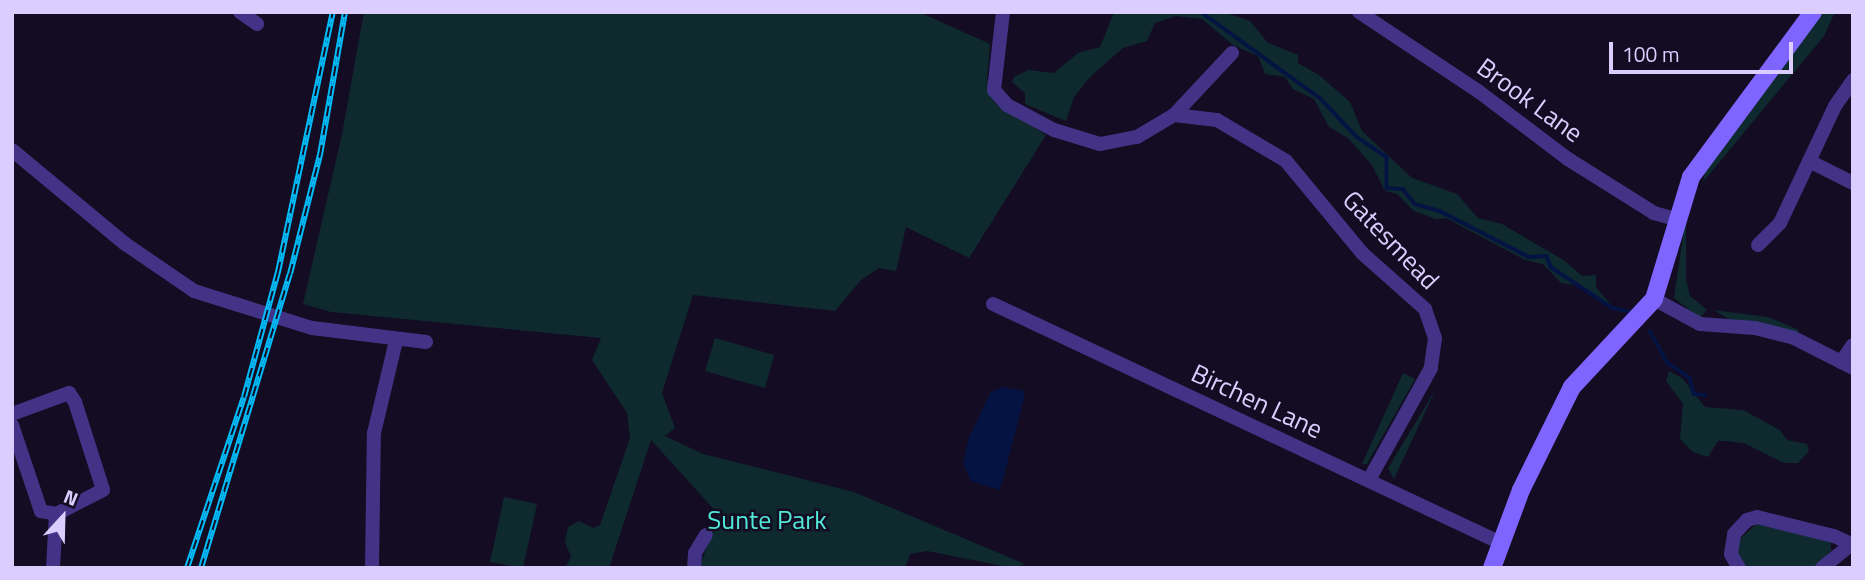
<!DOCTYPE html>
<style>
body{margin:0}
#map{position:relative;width:1865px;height:580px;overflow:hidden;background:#130c23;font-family:"Titillium Web",sans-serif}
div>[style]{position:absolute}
.green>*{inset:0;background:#0e2a2e}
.water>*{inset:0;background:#051343}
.stream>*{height:3.5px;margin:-1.75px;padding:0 1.75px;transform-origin:1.75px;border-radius:1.75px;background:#051343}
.street>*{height:14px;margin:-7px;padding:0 7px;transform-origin:7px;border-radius:7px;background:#423386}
.secondary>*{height:18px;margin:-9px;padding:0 9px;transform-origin:9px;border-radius:9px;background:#7f65ff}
.rail>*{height:6px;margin-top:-3px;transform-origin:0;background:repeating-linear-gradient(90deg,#130c23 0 10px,#00bdf9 0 20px);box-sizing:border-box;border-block:2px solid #00bdf9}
span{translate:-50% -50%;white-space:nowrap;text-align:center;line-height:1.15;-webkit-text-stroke:5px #130c23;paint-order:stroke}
.street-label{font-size:26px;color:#dbceff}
.park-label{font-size:26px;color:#50e9d8}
.frame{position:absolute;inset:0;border:14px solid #dbceff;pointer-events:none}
.north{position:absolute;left:28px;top:482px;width:70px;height:70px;-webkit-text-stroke:5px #130c23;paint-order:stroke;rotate:22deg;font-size:19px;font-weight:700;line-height:28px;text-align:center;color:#dbceff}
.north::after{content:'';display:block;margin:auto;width:24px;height:32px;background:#dbceff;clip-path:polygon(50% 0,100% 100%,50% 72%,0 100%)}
.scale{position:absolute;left:1609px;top:42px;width:184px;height:32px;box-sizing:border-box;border:4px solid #dbceff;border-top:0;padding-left:9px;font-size:21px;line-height:24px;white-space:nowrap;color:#dbceff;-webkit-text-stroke:5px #130c23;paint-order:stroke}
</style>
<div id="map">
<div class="green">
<div style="clip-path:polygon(364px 12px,919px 12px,990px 44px,987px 79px,994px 102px,1046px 135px,969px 258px,906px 227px,896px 271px,879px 268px,861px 280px,835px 311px,693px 295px,662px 393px,675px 428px,665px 436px,703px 454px,854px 492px,1025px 564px,1013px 568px,927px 551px,910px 554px,905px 568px,699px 568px,719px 515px,651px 440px,609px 568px,565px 568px,571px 557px,565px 542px,568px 527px,579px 521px,593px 528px,600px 525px,630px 438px,627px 413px,592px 360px,601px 338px,331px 312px,303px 304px,342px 134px)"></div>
<div style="clip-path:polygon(1114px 12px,1223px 12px,1250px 21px,1268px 43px,1298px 55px,1298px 63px,1319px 75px,1350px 102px,1362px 131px,1412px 178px,1457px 194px,1478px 218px,1502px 224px,1565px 261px,1582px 276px,1596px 275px,1596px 287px,1612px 306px,1576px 285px,1561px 283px,1543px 264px,1525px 260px,1446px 218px,1436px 219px,1414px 211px,1397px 194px,1385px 191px,1372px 165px,1348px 138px,1329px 127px,1314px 99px,1293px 89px,1285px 77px,1265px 74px,1258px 56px,1233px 45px,1202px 19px,1175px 16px,1155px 23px,1147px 41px,1123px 48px,1091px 76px,1074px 97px,1066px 121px,1025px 104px,1025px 93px,1012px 82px,1014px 77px,1028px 70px,1054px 73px,1078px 53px,1100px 47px)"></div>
<div style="clip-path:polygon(1821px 12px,1835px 12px,1824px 36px,1703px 182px,1705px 172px)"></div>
<div style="clip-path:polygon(1686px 215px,1686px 279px,1690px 296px,1707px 310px,1700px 318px,1674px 298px)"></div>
<div style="clip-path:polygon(1713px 310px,1768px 317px,1799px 330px,1797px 333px,1736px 323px)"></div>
<div style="clip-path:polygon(715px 338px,774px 355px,765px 388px,705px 371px)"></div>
<div style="clip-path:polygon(1669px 371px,1682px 378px,1705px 407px,1743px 410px,1780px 430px,1787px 440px,1807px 444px,1809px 451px,1798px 463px,1784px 463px,1744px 443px,1726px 441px,1718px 441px,1708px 457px,1693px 452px,1680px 439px,1683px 404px,1666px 381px)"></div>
<div style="clip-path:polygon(1403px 373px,1415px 379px,1367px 464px,1362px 464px)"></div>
<div style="clip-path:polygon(1436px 389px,1394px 479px,1388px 468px)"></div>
<div style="clip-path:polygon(504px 497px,537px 504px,523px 568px,490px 562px)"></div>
<div style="clip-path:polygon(1756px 524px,1831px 542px,1831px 551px,1815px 568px,1746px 568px,1736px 554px,1738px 541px)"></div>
</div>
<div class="water">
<div style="clip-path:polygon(1003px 387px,1024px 391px,1024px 399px,1000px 490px,971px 481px,963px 463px,969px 437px,991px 392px)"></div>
</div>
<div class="stream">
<div style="left:1201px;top:12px;width:147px;rotate:35.9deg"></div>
<div style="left:1320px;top:98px;width:54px;rotate:46.5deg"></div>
<div style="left:1357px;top:137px;width:36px;rotate:34deg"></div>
<div style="left:1387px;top:157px;width:31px;rotate:90deg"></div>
<div style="left:1387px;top:188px;width:16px;rotate:4deg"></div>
<div style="left:1403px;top:189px;width:19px;rotate:51deg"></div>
<div style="left:1415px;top:204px;width:26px;rotate:16deg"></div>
<div style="left:1440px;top:211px;width:100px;rotate:27.3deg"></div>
<div style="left:1529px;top:257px;width:18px;rotate:-3deg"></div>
<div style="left:1547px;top:256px;width:12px;rotate:70deg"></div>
<div style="left:1551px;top:267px;width:74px;rotate:33.5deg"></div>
<div style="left:1613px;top:308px;width:19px;rotate:12deg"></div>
<div style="left:1650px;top:331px;width:37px;rotate:61deg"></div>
<div style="left:1668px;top:363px;width:27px;rotate:34deg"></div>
<div style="left:1690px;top:378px;width:16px;rotate:76deg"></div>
<div style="left:1694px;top:394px;width:11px;rotate:5deg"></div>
</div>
<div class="street">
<div style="left:240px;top:12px;width:21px;rotate:35deg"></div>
<div style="left:1003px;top:12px;width:79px;rotate:96.6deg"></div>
<div style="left:994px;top:90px;width:20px;rotate:49deg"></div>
<div style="left:1007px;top:105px;width:53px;rotate:28deg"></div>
<div style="left:1054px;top:130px;width:48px;rotate:16.9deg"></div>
<div style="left:1100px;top:144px;width:38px;rotate:-11deg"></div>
<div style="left:1137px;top:137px;width:43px;rotate:-30.7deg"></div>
<div style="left:1174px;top:115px;width:43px;rotate:6.6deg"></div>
<div style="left:1217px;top:120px;width:80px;rotate:30.7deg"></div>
<div style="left:1286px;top:161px;width:119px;rotate:50.4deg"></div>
<div style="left:1362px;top:253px;width:84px;rotate:41.6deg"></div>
<div style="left:1425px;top:309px;width:31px;rotate:71deg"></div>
<div style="left:1435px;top:338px;width:30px;rotate:98deg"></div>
<div style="left:1431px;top:368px;width:128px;rotate:119deg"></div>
<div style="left:1359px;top:12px;width:143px;rotate:33.6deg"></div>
<div style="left:1478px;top:91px;width:113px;rotate:37.1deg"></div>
<div style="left:1568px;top:159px;width:102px;rotate:32.1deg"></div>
<div style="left:1654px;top:213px;width:22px;rotate:16deg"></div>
<div style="left:1174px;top:115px;width:85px;rotate:-46.9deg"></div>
<div style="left:12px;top:150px;width:146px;rotate:39.7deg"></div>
<div style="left:124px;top:243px;width:85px;rotate:34.4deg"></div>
<div style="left:194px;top:291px;width:124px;rotate:17.4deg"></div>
<div style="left:312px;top:328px;width:115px;rotate:7deg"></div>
<div style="left:1809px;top:161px;width:49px;rotate:26.6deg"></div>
<div style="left:1758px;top:245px;width:31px;rotate:-45deg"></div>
<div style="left:1780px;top:223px;width:129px;rotate:-64.8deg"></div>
<div style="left:1835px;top:106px;width:32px;rotate:-55deg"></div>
<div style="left:1654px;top:299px;width:52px;rotate:28.5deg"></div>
<div style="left:1700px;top:324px;width:55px;rotate:4.2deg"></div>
<div style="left:1755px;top:328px;width:38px;rotate:14deg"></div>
<div style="left:1792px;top:337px;width:68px;rotate:26.9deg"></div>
<div style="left:993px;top:304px;width:561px;rotate:25.2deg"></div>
<div style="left:1841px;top:362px;width:21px;rotate:-55deg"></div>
<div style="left:12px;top:414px;width:61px;rotate:-20.2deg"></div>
<div style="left:69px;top:393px;width:11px;rotate:56deg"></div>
<div style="left:75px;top:402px;width:92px;rotate:72.3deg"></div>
<div style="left:103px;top:490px;width:53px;rotate:152.9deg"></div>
<div style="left:12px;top:425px;width:91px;rotate:71.4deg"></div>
<div style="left:41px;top:511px;width:15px;rotate:11deg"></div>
<div style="left:56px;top:514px;width:54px;rotate:93.2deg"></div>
<div style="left:372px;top:568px;width:135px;rotate:-89.2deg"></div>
<div style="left:374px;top:433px;width:95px;rotate:-76.6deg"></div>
<div style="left:694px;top:568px;width:15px;rotate:-86deg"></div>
<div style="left:695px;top:553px;width:21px;rotate:-59deg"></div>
<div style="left:1739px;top:568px;width:16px;rotate:-120deg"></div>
<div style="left:1731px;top:554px;width:20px;rotate:-81deg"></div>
<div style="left:1734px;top:534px;width:19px;rotate:-47deg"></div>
<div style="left:1747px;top:520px;width:10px;rotate:-17deg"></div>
<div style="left:1757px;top:517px;width:79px;rotate:13.9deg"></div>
<div style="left:1834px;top:536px;width:19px;rotate:25deg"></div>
<div style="left:1822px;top:568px;width:40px;rotate:-39deg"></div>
</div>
<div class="secondary">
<div style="left:1492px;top:568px;width:83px;rotate:-69.6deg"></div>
<div style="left:1521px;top:490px;width:115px;rotate:-63.7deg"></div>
<div style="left:1572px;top:387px;width:120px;rotate:-47deg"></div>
<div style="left:1654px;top:299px;width:127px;rotate:-73.1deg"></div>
<div style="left:1691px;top:177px;width:205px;rotate:-53.5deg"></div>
</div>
<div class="rail">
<div style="left:187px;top:568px;width:180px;rotate:-71.6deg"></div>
<div style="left:244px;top:397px;width:130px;rotate:-74.8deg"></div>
<div style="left:278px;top:272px;width:266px;rotate:-78.1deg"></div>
<div style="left:201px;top:568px;width:307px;rotate:-73.2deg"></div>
<div style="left:290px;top:274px;width:123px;rotate:-75.9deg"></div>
<div style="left:320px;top:155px;width:145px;rotate:-80.1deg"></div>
</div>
<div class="street-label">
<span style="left:1530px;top:100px;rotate:36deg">Brook Lane</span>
<span style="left:1391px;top:240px;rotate:46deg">Gatesmead</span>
<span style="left:1257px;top:401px;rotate:25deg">Birchen Lane</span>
</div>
<div class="park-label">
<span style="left:767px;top:520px">Sunte Park</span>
</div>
<div class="frame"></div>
<div class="north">N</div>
<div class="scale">100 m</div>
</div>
